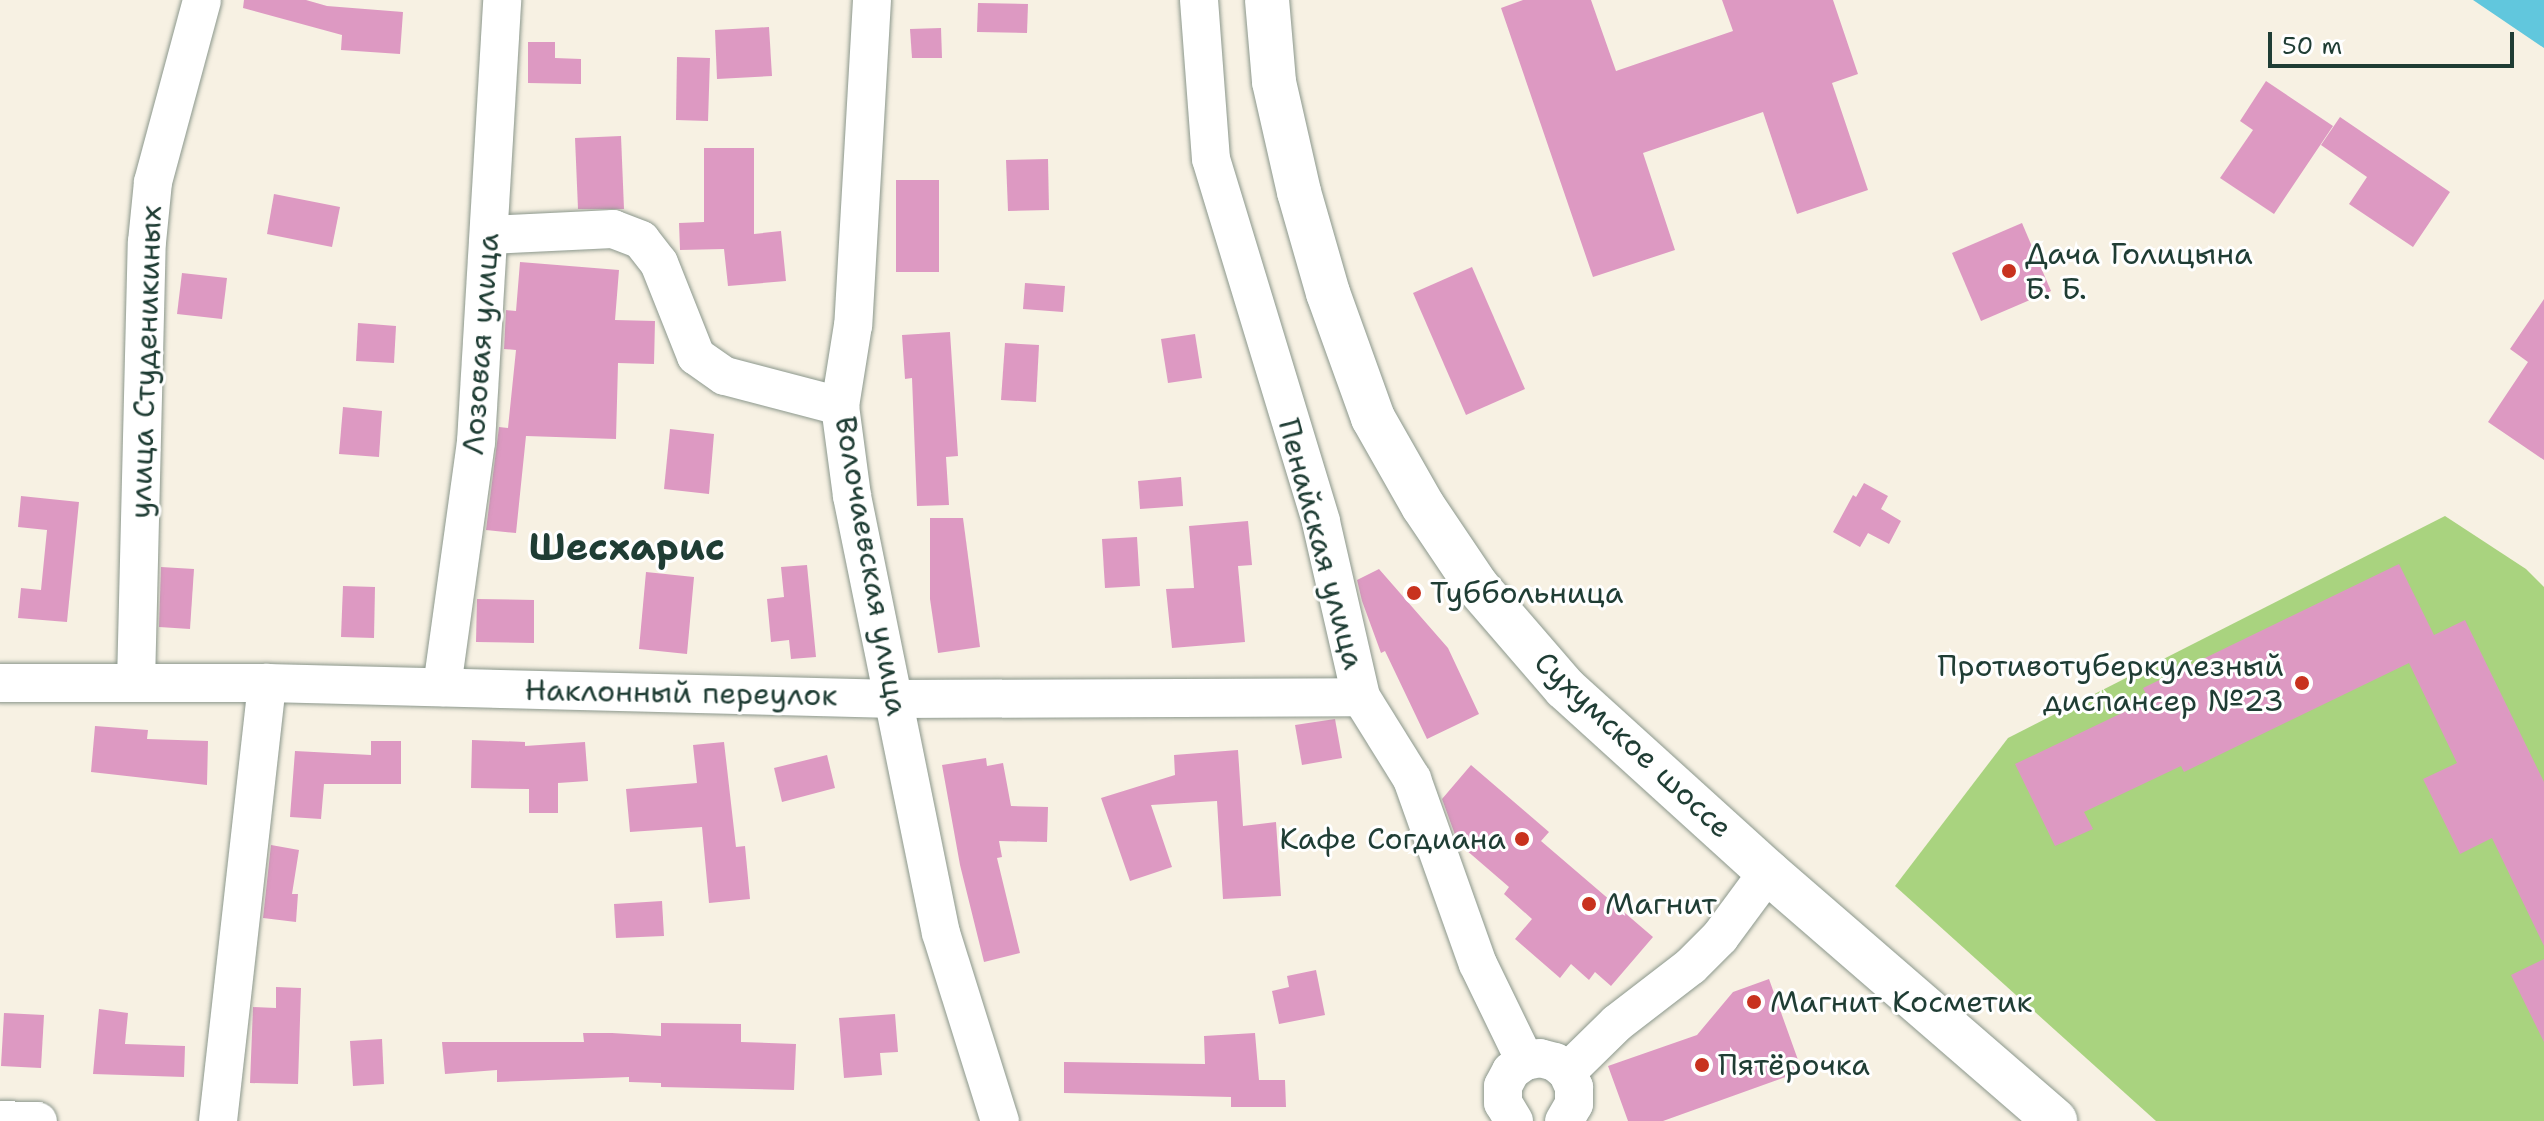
<!DOCTYPE html>
<meta charset="utf-8">
<style>
body{margin:0}
#map{position:relative;width:2544px;height:1121px;overflow:hidden;background:#f7f1e3;font-family:"Shantell Sans",sans-serif}
div>[style]{position:absolute}
.green>*{inset:0;background:#a9d37f}
.water>*{inset:0;background:#61c7dd}
.building>*{inset:0;background:#dd99c2}
.roads{filter:drop-shadow(0 0 2px #8b978c) drop-shadow(0 0 2px #8b978c)}
.minor>*{height:38px;margin:-19px;padding:0 19px;transform-origin:19px;border-radius:19px;background:#fff}
.highway>*{height:44px;margin:-22px;padding:0 22px;transform-origin:22px;border-radius:22px;background:#fff}
.dots>*{width:22px;height:22px;translate:-50% -50%;box-sizing:border-box;border:4px solid #fff;border-radius:50%}
span{translate:-50% -50%;white-space:nowrap;text-align:center;line-height:1.15;-webkit-text-stroke:6px #fff;paint-order:stroke}
.poi-label{font-size:30px;color:#1f3d34}
.left{translate:0 -50%;text-align:left}
.right{translate:-100% -50%;text-align:right}
.street-label{font-size:30px;color:#1f3d34}
.district-label{font-size:38px;color:#1f3d34;font-weight:700}
.scale{position:absolute;left:2268px;top:32px;width:246px;height:36px;box-sizing:border-box;border:4px solid #1f3d34;border-top:0;padding-left:10px;font-size:24px;line-height:28px;white-space:nowrap;color:#1f3d34;-webkit-text-stroke:6px #fff;paint-order:stroke}
</style>
<div id="map">
<div class="green">
<div style="clip-path:polygon(2445px 516px,2526px 569px,2544px 587px,2544px 1121px,2156px 1121px,1895px 886px,2008px 738px)"></div>
</div>
<div class="water">
<div style="clip-path:polygon(2473px 0,2544px 0,2544px 48px,2476px 2px)"></div>
</div>
<div class="building">
<div style="clip-path:polygon(244px 0,306px 0,327px 6px,403px 12px,400px 54px,341px 50px,342px 35px,243px 8px)"></div>
<div style="clip-path:polygon(1523px 0,1591px 0,1616px 71px,1733px 31px,1722px 0,1833px 0,1858px 74px,1832px 83px,1868px 190px,1797px 214px,1763px 112px,1643px 153px,1675px 250px,1593px 277px,1501px 8px)"></div>
<div style="clip-path:polygon(978px 3px,1028px 4px,1027px 33px,977px 32px)"></div>
<div style="clip-path:polygon(769px 27px,772px 76px,717px 79px,715px 30px)"></div>
<div style="clip-path:polygon(941px 28px,942px 58px,912px 58px,910px 29px)"></div>
<div style="clip-path:polygon(528px 42px,555px 42px,555px 58px,581px 59px,581px 84px,528px 83px)"></div>
<div style="clip-path:polygon(677px 57px,710px 58px,708px 121px,676px 120px)"></div>
<div style="clip-path:polygon(2266px 81px,2333px 126px,2274px 214px,2220px 178px,2253px 130px,2240px 121px)"></div>
<div style="clip-path:polygon(2340px 117px,2450px 192px,2413px 247px,2349px 204px,2367px 177px,2321px 145px)"></div>
<div style="clip-path:polygon(621px 136px,624px 209px,578px 209px,575px 138px)"></div>
<div style="clip-path:polygon(704px 148px,754px 148px,754px 234px,781px 231px,786px 281px,728px 286px,724px 249px,680px 250px,679px 223px,704px 222px)"></div>
<div style="clip-path:polygon(1048px 159px,1049px 210px,1008px 211px,1006px 160px)"></div>
<div style="clip-path:polygon(896px 180px,939px 180px,939px 272px,896px 272px)"></div>
<div style="clip-path:polygon(274px 194px,340px 207px,332px 247px,267px 234px)"></div>
<div style="clip-path:polygon(2022px 223px,2051px 291px,1981px 321px,1952px 253px)"></div>
<div style="clip-path:polygon(520px 262px,619px 270px,615px 320px,655px 321px,654px 364px,618px 363px,616px 439px,526px 436px,516px 533px,486px 530px,499px 427px,508px 428px,516px 350px,504px 349px,506px 310px,516px 311px)"></div>
<div style="clip-path:polygon(1472px 267px,1525px 389px,1466px 415px,1413px 293px)"></div>
<div style="clip-path:polygon(182px 273px,227px 278px,222px 319px,177px 314px)"></div>
<div style="clip-path:polygon(1025px 283px,1065px 286px,1063px 312px,1023px 309px)"></div>
<div style="clip-path:polygon(2544px 299px,2544px 460px,2488px 422px,2528px 362px,2510px 349px)"></div>
<div style="clip-path:polygon(358px 323px,396px 326px,394px 363px,356px 361px)"></div>
<div style="clip-path:polygon(950px 332px,958px 456px,946px 457px,949px 505px,917px 506px,912px 378px,905px 379px,902px 335px)"></div>
<div style="clip-path:polygon(1195px 334px,1202px 378px,1168px 383px,1161px 339px)"></div>
<div style="clip-path:polygon(1005px 343px,1039px 345px,1036px 402px,1001px 400px)"></div>
<div style="clip-path:polygon(343px 407px,382px 411px,379px 457px,339px 454px)"></div>
<div style="clip-path:polygon(670px 429px,714px 434px,709px 494px,664px 489px)"></div>
<div style="clip-path:polygon(1181px 477px,1183px 506px,1140px 509px,1138px 481px)"></div>
<div style="clip-path:polygon(1864px 483px,1888px 496px,1881px 509px,1901px 521px,1889px 544px,1868px 533px,1860px 547px,1833px 532px,1853px 495px,1856px 497px)"></div>
<div style="clip-path:polygon(21px 496px,79px 502px,67px 622px,18px 618px,21px 588px,41px 590px,47px 530px,18px 527px)"></div>
<div style="clip-path:polygon(930px 518px,963px 518px,980px 647px,938px 653px,930px 599px)"></div>
<div style="clip-path:polygon(1248px 521px,1252px 565px,1238px 566px,1245px 642px,1172px 648px,1166px 589px,1194px 588px,1189px 526px)"></div>
<div style="clip-path:polygon(1137px 537px,1140px 586px,1105px 588px,1102px 539px)"></div>
<div style="clip-path:polygon(2399px 564px,2434px 635px,2465px 620px,2544px 782px,2544px 946px,2492px 838px,2460px 854px,2423px 779px,2457px 763px,2409px 663px,2184px 772px,2181px 766px,2084px 812px,2093px 829px,2055px 846px,2015px 764px,2149px 700px,2143px 688px)"></div>
<div style="clip-path:polygon(807px 565px,816px 657px,791px 659px,789px 640px,771px 642px,767px 599px,784px 597px,781px 567px)"></div>
<div style="clip-path:polygon(161px 567px,194px 569px,190px 629px,159px 627px)"></div>
<div style="clip-path:polygon(1379px 569px,1448px 648px,1479px 714px,1427px 739px,1385px 651px,1381px 653px,1362px 601px,1357px 580px)"></div>
<div style="clip-path:polygon(646px 572px,694px 577px,687px 654px,639px 649px)"></div>
<div style="clip-path:polygon(343px 586px,375px 587px,374px 638px,341px 637px)"></div>
<div style="clip-path:polygon(477px 599px,534px 600px,534px 643px,476px 642px)"></div>
<div style="clip-path:polygon(1335px 719px,1342px 758px,1302px 765px,1295px 725px)"></div>
<div style="clip-path:polygon(95px 726px,148px 730px,147px 739px,208px 741px,207px 785px,91px 772px)"></div>
<div style="clip-path:polygon(472px 740px,525px 742px,525px 746px,585px 742px,588px 781px,558px 783px,558px 813px,529px 813px,529px 789px,471px 788px)"></div>
<div style="clip-path:polygon(371px 741px,401px 741px,401px 784px,324px 784px,321px 819px,290px 817px,295px 751px,371px 755px)"></div>
<div style="clip-path:polygon(724px 742px,736px 847px,745px 846px,750px 899px,709px 903px,702px 827px,630px 832px,626px 789px,697px 783px,693px 745px)"></div>
<div style="clip-path:polygon(1238px 750px,1243px 826px,1276px 822px,1281px 896px,1223px 899px,1217px 801px,1151px 805px,1172px 867px,1130px 881px,1101px 798px,1175px 775px,1174px 755px)"></div>
<div style="clip-path:polygon(827px 755px,835px 788px,782px 802px,774px 768px)"></div>
<div style="clip-path:polygon(986px 758px,987px 766px,1003px 763px,1011px 806px,1048px 807px,1047px 842px,999px 841px,1002px 857px,997px 858px,1020px 953px,984px 962px,960px 865px,942px 765px)"></div>
<div style="clip-path:polygon(1471px 765px,1549px 832px,1541px 841px,1653px 937px,1611px 986px,1595px 972px,1589px 980px,1571px 964px,1560px 978px,1515px 939px,1532px 919px,1504px 894px,1509px 887px,1458px 843px,1442px 799px)"></div>
<div style="clip-path:polygon(271px 845px,299px 850px,292px 894px,298px 894px,296px 922px,263px 918px)"></div>
<div style="clip-path:polygon(662px 901px,664px 936px,616px 938px,614px 904px)"></div>
<div style="clip-path:polygon(2544px 959px,2544px 1042px,2511px 975px)"></div>
<div style="clip-path:polygon(1316px 970px,1325px 1015px,1279px 1024px,1272px 991px,1289px 987px,1287px 976px)"></div>
<div style="clip-path:polygon(1769px 979px,1802px 1071px,1663px 1121px,1628px 1121px,1608px 1066px,1697px 1035px,1733px 992px)"></div>
<div style="clip-path:polygon(276px 987px,301px 988px,298px 1084px,250px 1083px,253px 1007px,276px 1008px)"></div>
<div style="clip-path:polygon(99px 1009px,128px 1013px,125px 1044px,185px 1046px,184px 1077px,93px 1074px)"></div>
<div style="clip-path:polygon(4px 1013px,44px 1015px,41px 1068px,1px 1066px)"></div>
<div style="clip-path:polygon(895px 1014px,898px 1052px,880px 1053px,882px 1075px,844px 1078px,839px 1018px)"></div>
<div style="clip-path:polygon(661px 1023px,741px 1024px,741px 1042px,796px 1044px,794px 1090px,661px 1087px,661px 1083px,629px 1082px,629px 1077px,497px 1082px,497px 1070px,445px 1074px,442px 1042px,584px 1042px,583px 1033px,612px 1033px,661px 1036px)"></div>
<div style="clip-path:polygon(1255px 1033px,1259px 1080px,1285px 1080px,1286px 1107px,1231px 1107px,1231px 1097px,1064px 1093px,1064px 1062px,1205px 1064px,1204px 1036px)"></div>
<div style="clip-path:polygon(382px 1039px,384px 1084px,353px 1086px,350px 1041px)"></div>
</div>
<div class="roads">
<div class="minor">
<div style="left:872px;top:0;width:326px;rotate:93.3deg"></div>
<div style="left:853px;top:325px;width:82px;rotate:99.1deg"></div>
<div style="left:840px;top:406px;width:91px;rotate:82.4deg"></div>
<div style="left:852px;top:496px;width:446px;rotate:78.5deg"></div>
<div style="left:941px;top:933px;width:197px;rotate:72.6deg"></div>
<div style="left:1199px;top:0;width:159px;rotate:85.7deg"></div>
<div style="left:1211px;top:159px;width:379px;rotate:73.1deg"></div>
<div style="left:1321px;top:522px;width:180px;rotate:77.1deg"></div>
<div style="left:1361px;top:697px;width:97px;rotate:58.1deg"></div>
<div style="left:1412px;top:779px;width:196px;rotate:70.4deg"></div>
<div style="left:1478px;top:964px;width:108px;rotate:64.1deg"></div>
<div style="left:489px;top:235px;width:124px;rotate:-2.8deg"></div>
<div style="left:613px;top:229px;width:30px;rotate:21deg"></div>
<div style="left:641px;top:240px;width:29px;rotate:52deg"></div>
<div style="left:659px;top:263px;width:100px;rotate:68.3deg"></div>
<div style="left:696px;top:356px;width:35px;rotate:35deg"></div>
<div style="left:725px;top:376px;width:119px;rotate:14.6deg"></div>
<div style="left:0;top:683px;width:267px"></div>
<div style="left:267px;top:683px;width:628px;rotate:1.46deg"></div>
<div style="left:895px;top:699px;width:466px;rotate:-0.2deg"></div>
<div style="left:136px;top:683px;width:441px;rotate:-88.6deg"></div>
<div style="left:147px;top:242px;width:60px;rotate:-84.3deg"></div>
<div style="left:153px;top:182px;width:188px;rotate:-74.9deg"></div>
<div style="left:442px;top:687px;width:247px;rotate:-82.1deg"></div>
<div style="left:476px;top:442px;width:443px;rotate:-86.6deg"></div>
<div style="left:1567px;top:1072px;width:70px;rotate:-44.4deg"></div>
<div style="left:1617px;top:1023px;width:93px;rotate:-37.6deg"></div>
<div style="left:1691px;top:966px;width:41px;rotate:-45deg"></div>
<div style="left:1720px;top:937px;width:81px;rotate:-53.6deg"></div>
<div style="left:0;top:1120px;width:38px;rotate:2deg"></div>
<div style="left:218px;top:1121px;width:441px;rotate:-83.6deg"></div>
<div style="left:1514px;top:1121px;width:21px;rotate:-121deg"></div>
<div style="left:1503px;top:1103px;width:17px;rotate:-90deg"></div>
<div style="left:1503px;top:1086px;width:17px;rotate:-62deg"></div>
<div style="left:1511px;top:1071px;width:17px;rotate:-36deg"></div>
<div style="left:1525px;top:1061px;width:15px;rotate:-11deg"></div>
<div style="left:1540px;top:1058px;width:16px;rotate:15deg"></div>
<div style="left:1555px;top:1062px;width:16px;rotate:40deg"></div>
<div style="left:1567px;top:1072px;width:17px;rotate:65deg"></div>
<div style="left:1574px;top:1087px;width:17px;rotate:90deg"></div>
<div style="left:1574px;top:1104px;width:20px;rotate:120deg"></div>
</div>
<div class="highway">
<div style="left:1267px;top:0;width:82px;rotate:85.1deg"></div>
<div style="left:1274px;top:82px;width:113px;rotate:77.2deg"></div>
<div style="left:1299px;top:192px;width:105px;rotate:74deg"></div>
<div style="left:1328px;top:293px;width:133px;rotate:70.2deg"></div>
<div style="left:1373px;top:418px;width:101px;rotate:60.4deg"></div>
<div style="left:1423px;top:506px;width:95px;rotate:56.1deg"></div>
<div style="left:1476px;top:585px;width:136px;rotate:49.2deg"></div>
<div style="left:1565px;top:688px;width:274px;rotate:42.2deg"></div>
<div style="left:1768px;top:872px;width:380px;rotate:40.9deg"></div>
</div>
</div>
<div class="dots">
<div style="left:2009px;top:271px;background:#c8321e"></div>
<div style="left:1414px;top:593px;background:#c8321e"></div>
<div style="left:2302px;top:683px;background:#c8321e"></div>
<div style="left:1522px;top:839px;background:#c8321e"></div>
<div style="left:1589px;top:904px;background:#c8321e"></div>
<div style="left:1754px;top:1002px;background:#c8321e"></div>
<div style="left:1702px;top:1065px;background:#c8321e"></div>
</div>
<div class="poi-label">
<span class="left" style="left:2025px;top:271px">Дача Голицына<br>Б. Б.</span>
<span class="left" style="left:1430px;top:593px">Туббольница</span>
<span class="right" style="left:2284px;top:683px">Противотуберкулезный<br>диспансер №23</span>
<span class="right" style="left:1506px;top:839px">Кафе Согдиана</span>
<span class="left" style="left:1605px;top:904px">Магнит</span>
<span class="left" style="left:1770px;top:1002px">Магнит Косметик</span>
<span class="left" style="left:1718px;top:1065px">Пятёрочка</span>
</div>
<div class="street-label">
<span style="left:481px;top:344px;rotate:-86deg">Лозовая улица</span>
<span style="left:146px;top:362px;rotate:-88deg">улица Студеникиных</span>
<span style="left:1321px;top:544px;rotate:75deg">Пенайская улица</span>
<span style="left:871px;top:566px;rotate:80deg">Волочаевская улица</span>
<span style="left:681px;top:693px;rotate:1deg">Наклонный переулок</span>
<span style="left:1633px;top:745px;rotate:43deg">Сухумское шоссе</span>
</div>
<div class="district-label">
<span style="left:627px;top:547px">Шесхарис</span>
</div>
<div class="scale">50 m</div>
</div>
